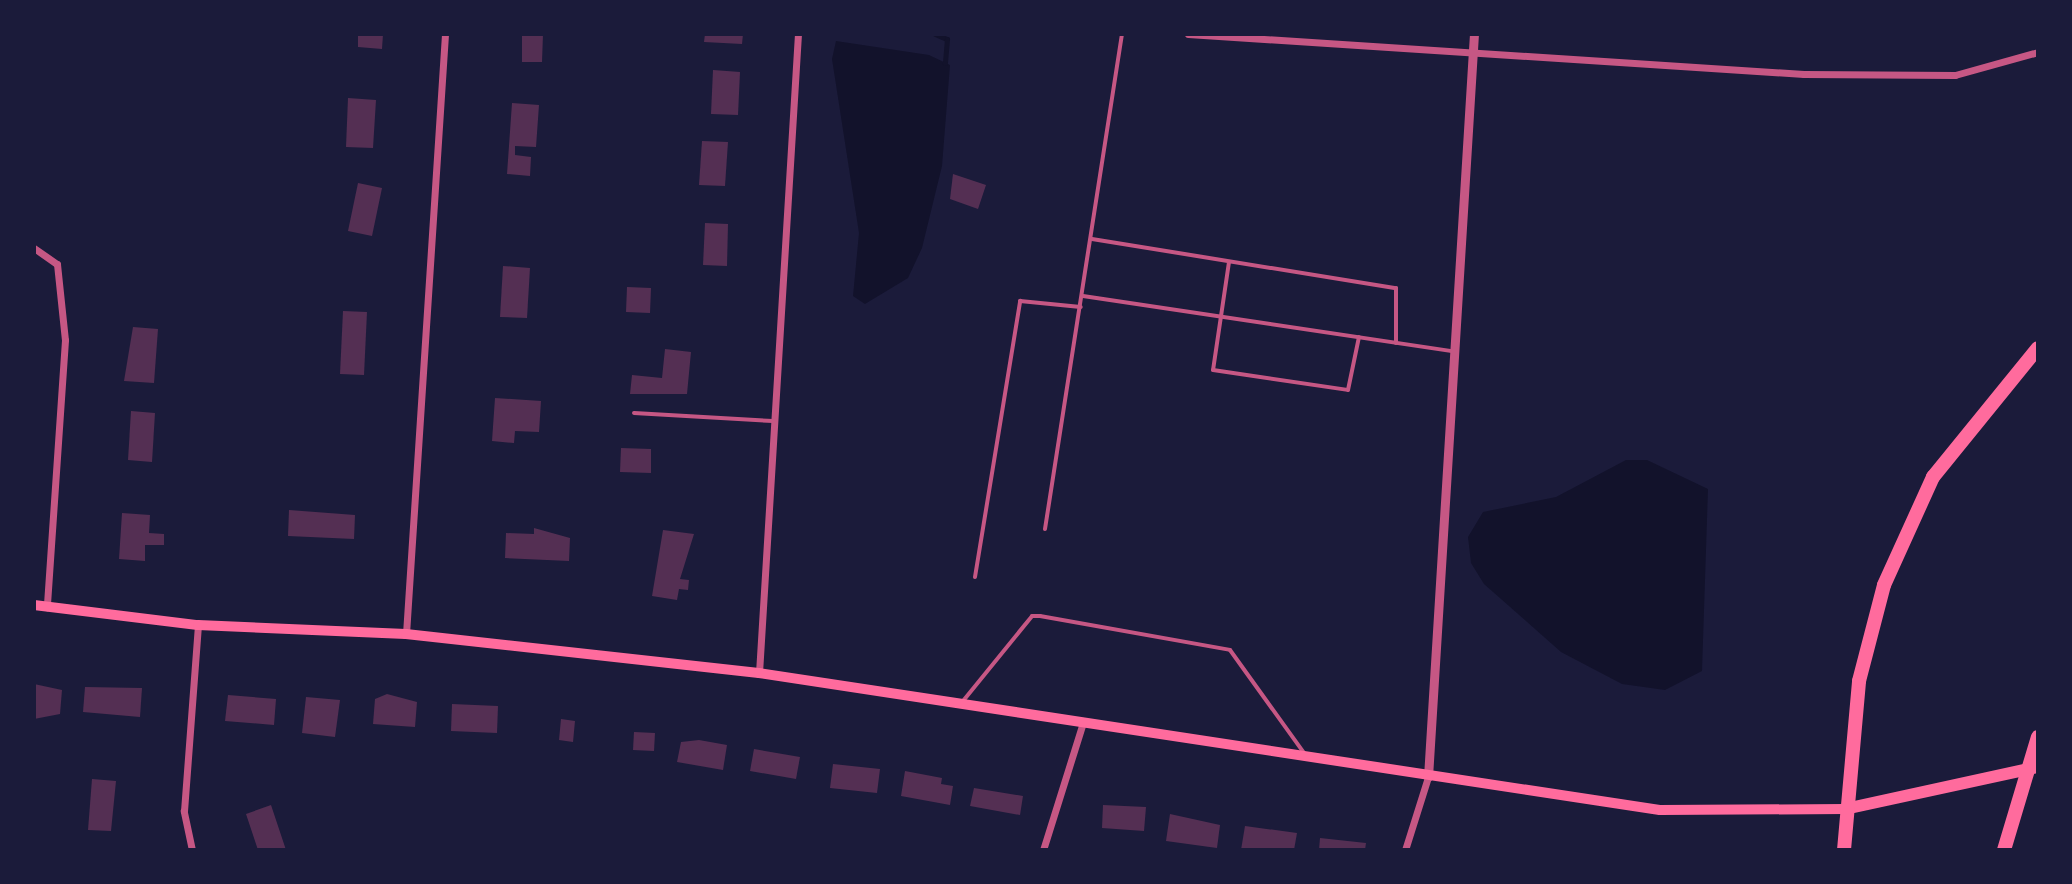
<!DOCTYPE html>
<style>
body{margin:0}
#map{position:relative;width:2072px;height:884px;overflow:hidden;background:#1b1b3a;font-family:"Fira Sans Condensed",sans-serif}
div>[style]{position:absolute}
.water>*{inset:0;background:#12122b}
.stream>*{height:5px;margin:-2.5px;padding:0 2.5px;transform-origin:2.5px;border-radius:2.5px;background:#12122b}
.building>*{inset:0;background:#542f53}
.service>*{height:4px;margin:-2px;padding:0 2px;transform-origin:2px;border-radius:2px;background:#c65784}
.minor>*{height:7px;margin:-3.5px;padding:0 3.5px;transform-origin:3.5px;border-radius:3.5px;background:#c65784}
.tertiary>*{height:9px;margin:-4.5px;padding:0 4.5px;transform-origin:4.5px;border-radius:4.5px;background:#c65784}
.secondary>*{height:10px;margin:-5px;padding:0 5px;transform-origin:5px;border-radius:5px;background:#ff6b9d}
.primary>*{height:12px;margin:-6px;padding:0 6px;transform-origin:6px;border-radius:6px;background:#ff6b9d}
.motorway>*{height:14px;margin:-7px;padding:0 7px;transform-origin:7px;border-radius:7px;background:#ff6b9d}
span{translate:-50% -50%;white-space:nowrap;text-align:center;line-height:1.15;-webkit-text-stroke:6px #1b1b3a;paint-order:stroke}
.frame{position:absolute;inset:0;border:36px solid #1b1b3a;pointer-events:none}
</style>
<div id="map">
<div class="water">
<div style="clip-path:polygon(836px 41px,929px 55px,950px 65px,942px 166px,922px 248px,908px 278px,865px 304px,853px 296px,859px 233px,832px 59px)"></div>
<div style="clip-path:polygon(1626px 460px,1647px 460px,1708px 489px,1702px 671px,1665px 690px,1622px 684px,1561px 652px,1484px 584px,1471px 563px,1468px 537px,1483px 512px,1556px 497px)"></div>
</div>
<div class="stream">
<div style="left:935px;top:34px;width:13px;rotate:23deg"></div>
<div style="left:947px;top:39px;width:24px;rotate:95deg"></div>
</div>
<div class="building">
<div style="clip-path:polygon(358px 34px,383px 34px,382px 49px,358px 47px)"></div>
<div style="clip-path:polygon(522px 34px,543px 34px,542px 62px,522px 62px)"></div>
<div style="clip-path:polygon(705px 34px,743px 34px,742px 44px,704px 42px)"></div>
<div style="clip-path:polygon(713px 70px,740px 72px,738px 115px,711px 114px)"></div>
<div style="clip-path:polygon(348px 98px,376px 100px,373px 148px,346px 147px)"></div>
<div style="clip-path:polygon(512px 103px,539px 105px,536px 147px,515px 146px,515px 155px,531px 157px,530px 176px,507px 174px)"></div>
<div style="clip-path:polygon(702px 141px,728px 142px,725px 186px,699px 185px)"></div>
<div style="clip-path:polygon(953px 174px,986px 185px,978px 209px,950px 199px)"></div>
<div style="clip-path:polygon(358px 183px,382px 188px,372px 236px,348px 231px)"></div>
<div style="clip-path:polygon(705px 223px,728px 224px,727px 266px,703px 265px)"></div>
<div style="clip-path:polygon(503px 266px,530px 268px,527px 318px,500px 317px)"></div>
<div style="clip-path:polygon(627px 287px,651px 288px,650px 313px,626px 312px)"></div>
<div style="clip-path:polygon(343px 311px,367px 312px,364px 375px,340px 374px)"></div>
<div style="clip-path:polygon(133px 327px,158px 329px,154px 383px,124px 381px)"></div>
<div style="clip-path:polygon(665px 349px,691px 352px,687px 394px,630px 394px,632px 375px,662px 378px)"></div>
<div style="clip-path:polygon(495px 398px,541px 401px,539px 432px,515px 431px,514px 443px,492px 441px)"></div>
<div style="clip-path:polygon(131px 411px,155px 413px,152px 462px,128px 460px)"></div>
<div style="clip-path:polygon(621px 448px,651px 449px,651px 473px,620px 472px)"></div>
<div style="clip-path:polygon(289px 510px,355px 515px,354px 539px,288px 536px)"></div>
<div style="clip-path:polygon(122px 513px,150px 515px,149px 533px,164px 534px,164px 545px,145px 545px,145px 561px,119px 559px)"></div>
<div style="clip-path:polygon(534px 528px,570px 538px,569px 561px,505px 558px,506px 533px,534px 534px)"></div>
<div style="clip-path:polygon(663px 530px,694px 534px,680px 579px,689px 580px,688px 590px,679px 589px,677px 600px,652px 596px)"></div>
<div style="clip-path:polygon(34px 684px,62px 690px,60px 714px,34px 719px)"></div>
<div style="clip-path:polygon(85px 687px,142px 688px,140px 717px,83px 712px)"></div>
<div style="clip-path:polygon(387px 694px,417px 702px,415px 727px,373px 724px,375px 699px)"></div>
<div style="clip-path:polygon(228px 695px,276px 699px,274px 725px,225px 721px)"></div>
<div style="clip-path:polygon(306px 697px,340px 700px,335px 737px,302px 733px)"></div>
<div style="clip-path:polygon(452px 704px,498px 706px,497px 733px,451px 731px)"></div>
<div style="clip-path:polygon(561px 719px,575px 721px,573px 742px,559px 740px)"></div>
<div style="clip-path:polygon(634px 732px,655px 733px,654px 751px,633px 750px)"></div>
<div style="clip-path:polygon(699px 740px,727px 745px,723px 770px,677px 762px,681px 742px)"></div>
<div style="clip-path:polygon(754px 749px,800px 757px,796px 779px,750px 771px)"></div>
<div style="clip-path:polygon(833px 764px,880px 769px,877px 793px,830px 788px)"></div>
<div style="clip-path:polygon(905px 771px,942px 778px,941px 784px,953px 786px,950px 805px,901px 796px)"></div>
<div style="clip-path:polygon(92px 779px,116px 781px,111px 831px,88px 830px)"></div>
<div style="clip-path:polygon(974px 788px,1023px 796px,1020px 815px,970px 806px)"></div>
<div style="clip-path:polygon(271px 805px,286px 850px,258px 850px,246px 814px)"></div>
<div style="clip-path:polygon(1103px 805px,1146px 807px,1144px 831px,1102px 828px)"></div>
<div style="clip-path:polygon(1170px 814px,1220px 825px,1217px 848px,1166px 841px)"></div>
<div style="clip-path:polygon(1245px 826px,1297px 833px,1294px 850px,1241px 850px)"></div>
<div style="clip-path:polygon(1320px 838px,1366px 843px,1365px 850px,1319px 850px)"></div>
</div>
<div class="service">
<div style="left:1092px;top:239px;width:308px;rotate:9.2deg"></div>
<div style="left:1396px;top:288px;width:55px;rotate:90deg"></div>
<div style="left:1229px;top:262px;width:109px;rotate:98.4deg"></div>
<div style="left:1213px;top:370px;width:136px;rotate:8.4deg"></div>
<div style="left:1348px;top:390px;width:54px;rotate:-78.3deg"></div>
<div style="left:1083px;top:296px;width:373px;rotate:8.5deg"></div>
<div style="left:634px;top:413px;width:139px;rotate:3.3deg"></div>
<div style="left:1045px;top:529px;width:501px;rotate:-81.16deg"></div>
<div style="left:975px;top:577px;width:280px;rotate:-80.7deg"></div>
<div style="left:1020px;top:301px;width:61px;rotate:5.6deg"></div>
<div style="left:963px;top:701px;width:109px;rotate:-50.9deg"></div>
<div style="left:1032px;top:616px;width:8px"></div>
<div style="left:1040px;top:616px;width:193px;rotate:10.1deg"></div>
<div style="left:1230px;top:650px;width:127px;rotate:54.3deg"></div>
</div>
<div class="minor">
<div style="left:1188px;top:34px;width:617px;rotate:3.72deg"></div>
<div style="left:1804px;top:74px;width:151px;rotate:0.4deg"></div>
<div style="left:1955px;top:75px;width:86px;rotate:-15.5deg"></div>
<div style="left:34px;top:248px;width:28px;rotate:35deg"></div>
<div style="left:57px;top:264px;width:76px;rotate:84deg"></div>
<div style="left:65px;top:340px;width:268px;rotate:93.9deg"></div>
<div style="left:406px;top:634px;width:601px;rotate:-86.28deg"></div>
<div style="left:759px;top:673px;width:640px;rotate:-86.51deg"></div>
<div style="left:192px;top:850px;width:40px;rotate:-102deg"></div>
<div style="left:184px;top:811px;width:187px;rotate:-85.7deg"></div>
<div style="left:1043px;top:850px;width:134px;rotate:-72.6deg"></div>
<div style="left:1405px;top:850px;width:77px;rotate:-72.5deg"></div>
</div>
<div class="tertiary">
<div style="left:1428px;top:777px;width:744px;rotate:-86.46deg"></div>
</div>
<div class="secondary">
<div style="left:34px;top:605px;width:165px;rotate:7deg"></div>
<div style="left:198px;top:625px;width:208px;rotate:2.5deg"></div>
<div style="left:406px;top:634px;width:355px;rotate:6.3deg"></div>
<div style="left:759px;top:673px;width:911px;rotate:8.65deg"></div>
<div style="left:1660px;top:810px;width:185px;rotate:-0.3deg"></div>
</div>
<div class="primary">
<div style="left:1845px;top:809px;width:198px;rotate:-12.3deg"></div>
</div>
<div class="motorway">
<div style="left:1844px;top:850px;width:170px;rotate:-84.9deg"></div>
<div style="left:1859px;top:681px;width:99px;rotate:-75.4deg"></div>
<div style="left:1884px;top:585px;width:119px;rotate:-65.6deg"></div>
<div style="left:1933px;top:477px;width:166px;rotate:-50.9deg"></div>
<div style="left:2004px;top:850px;width:118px;rotate:-73.3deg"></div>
</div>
<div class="frame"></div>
</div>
